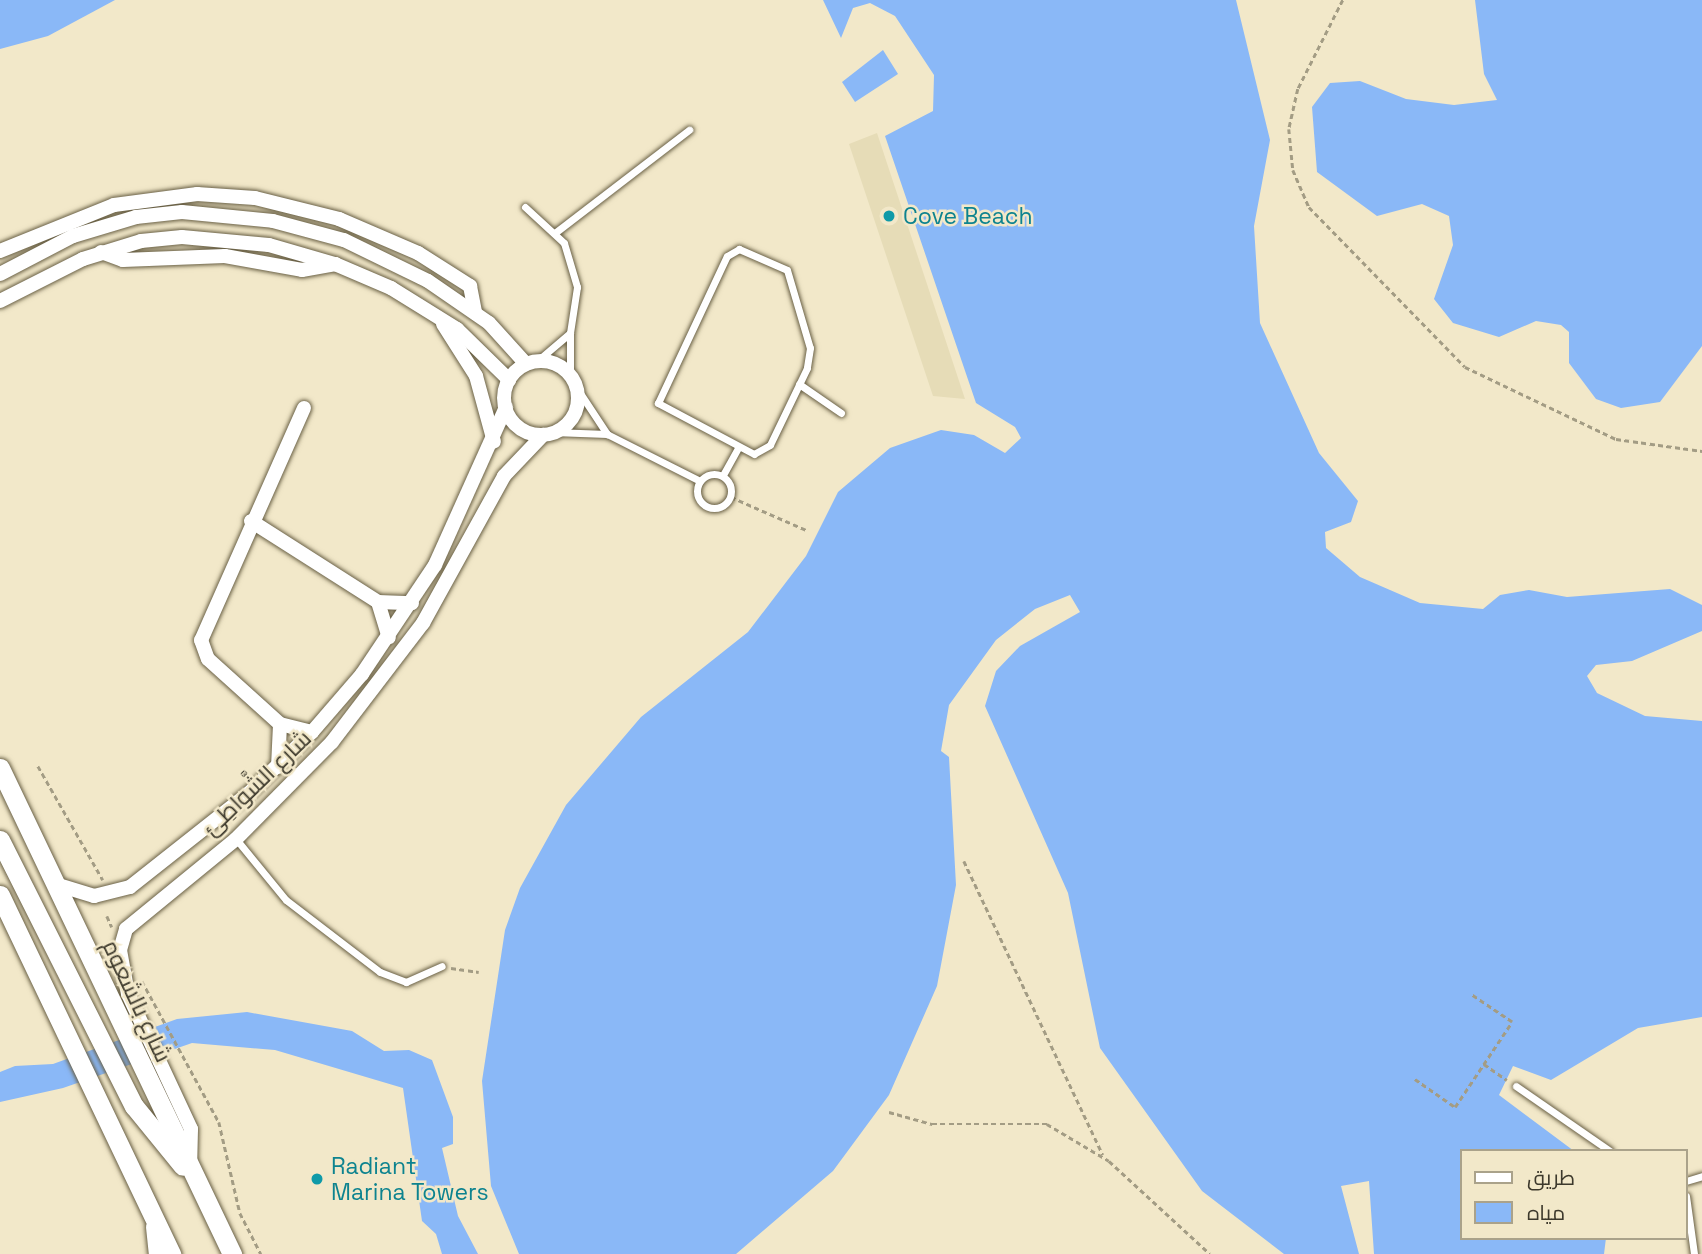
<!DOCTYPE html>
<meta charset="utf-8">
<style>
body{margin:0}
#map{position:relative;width:1702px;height:1254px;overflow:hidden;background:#f2e8c9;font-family:"Space Grotesk",Cairo,sans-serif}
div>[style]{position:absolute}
.sand>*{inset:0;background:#e6dcb7}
.water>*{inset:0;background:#8ab8f7}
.path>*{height:2.5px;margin-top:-1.25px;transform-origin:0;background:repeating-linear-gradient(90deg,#a39c84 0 5px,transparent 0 8.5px)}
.roads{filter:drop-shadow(0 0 2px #696045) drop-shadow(0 0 2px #696045)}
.service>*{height:7px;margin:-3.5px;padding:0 3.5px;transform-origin:3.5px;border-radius:3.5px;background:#fff}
.service>.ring{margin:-3.5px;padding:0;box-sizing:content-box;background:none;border:7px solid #fff;border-radius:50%}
.minor>*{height:14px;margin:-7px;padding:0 7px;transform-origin:7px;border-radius:7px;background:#fff}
.minor>.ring{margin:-7px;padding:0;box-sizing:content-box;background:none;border:14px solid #fff;border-radius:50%}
.secondary>*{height:19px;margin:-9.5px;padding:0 9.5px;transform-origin:9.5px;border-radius:9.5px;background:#fff}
.dots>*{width:19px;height:19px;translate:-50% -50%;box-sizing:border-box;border:4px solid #f2e8c9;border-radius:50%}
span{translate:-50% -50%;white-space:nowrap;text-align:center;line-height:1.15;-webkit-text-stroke:5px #f2e8c9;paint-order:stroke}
.culture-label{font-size:23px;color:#0d838f}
.left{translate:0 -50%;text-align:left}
.street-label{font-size:23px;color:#3d392c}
.legend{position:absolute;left:1460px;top:1149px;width:228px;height:91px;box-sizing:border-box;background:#f2e8c9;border:2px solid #aaa28a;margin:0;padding:9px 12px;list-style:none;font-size:21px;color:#3d392c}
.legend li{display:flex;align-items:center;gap:14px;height:35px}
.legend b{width:35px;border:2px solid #aaa28a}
</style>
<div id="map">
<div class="sand">
<div style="clip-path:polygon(877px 133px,965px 399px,933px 396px,849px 144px)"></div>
</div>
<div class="water">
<div style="clip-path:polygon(0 0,115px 0,48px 36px,0 49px)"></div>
<div style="clip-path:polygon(823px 0,1236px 0,1270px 140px,1254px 226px,1260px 323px,1319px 453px,1358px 501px,1351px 522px,1325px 532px,1326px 548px,1360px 577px,1420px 603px,1483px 609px,1500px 595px,1529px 590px,1567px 597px,1670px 589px,1702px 605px,1702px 631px,1632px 661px,1596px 665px,1587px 676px,1597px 693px,1645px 716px,1702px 721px,1702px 1017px,1638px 1028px,1551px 1080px,1513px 1066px,1499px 1095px,1574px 1151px,1462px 1151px,1462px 1238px,1606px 1238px,1604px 1254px,1374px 1254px,1369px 1181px,1341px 1186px,1359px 1254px,1284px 1254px,1202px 1191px,1100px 1048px,1068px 893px,985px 706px,996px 671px,1020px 646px,1080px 612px,1070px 595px,1035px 609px,996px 640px,949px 705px,941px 751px,949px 757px,956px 885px,937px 986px,889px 1095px,833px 1171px,736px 1254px,519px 1254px,491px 1186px,482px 1081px,505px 930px,520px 888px,566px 805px,641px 717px,748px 632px,806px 556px,838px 492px,890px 448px,941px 430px,974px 435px,1005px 453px,1021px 438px,1015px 427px,976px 403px,885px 136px,933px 111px,934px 75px,895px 16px,870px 3px,853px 8px,841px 38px)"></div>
<div style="clip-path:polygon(1475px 0,1702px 0,1702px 346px,1660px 402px,1621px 408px,1596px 399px,1569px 363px,1569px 332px,1561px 325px,1536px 321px,1499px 337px,1453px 323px,1434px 299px,1453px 245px,1449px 216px,1422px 204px,1377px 216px,1317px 172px,1312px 107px,1330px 83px,1360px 81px,1406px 99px,1454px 105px,1497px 100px,1484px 74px)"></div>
<div style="clip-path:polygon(883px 50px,898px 74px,855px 102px,842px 82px)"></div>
<div style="clip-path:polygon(247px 1012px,352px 1031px,384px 1051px,409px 1050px,432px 1060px,453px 1117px,453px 1144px,442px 1148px,458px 1216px,478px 1254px,442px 1254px,436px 1234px,422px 1221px,403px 1088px,275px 1050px,192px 1043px,63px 1088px,0 1102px,0 1072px,15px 1066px,53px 1064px,177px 1019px)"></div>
</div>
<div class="path">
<div style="left:1343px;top:0;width:100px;rotate:116.8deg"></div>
<div style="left:1298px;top:89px;width:41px;rotate:102.7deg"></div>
<div style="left:1289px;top:129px;width:41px;rotate:84.4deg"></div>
<div style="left:1293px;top:170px;width:40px;rotate:66.6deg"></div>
<div style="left:1309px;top:207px;width:223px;rotate:45.7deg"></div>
<div style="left:1465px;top:367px;width:167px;rotate:25.5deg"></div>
<div style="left:1616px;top:439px;width:87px;rotate:7.9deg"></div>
<div style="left:731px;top:497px;width:82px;rotate:23.7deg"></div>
<div style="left:38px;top:766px;width:131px;rotate:60.3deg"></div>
<div style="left:964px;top:861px;width:325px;rotate:64.7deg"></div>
<div style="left:107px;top:916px;width:12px;rotate:66deg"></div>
<div style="left:451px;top:968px;width:28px;rotate:8deg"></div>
<div style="left:142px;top:981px;width:161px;rotate:61.4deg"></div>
<div style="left:219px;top:1122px;width:93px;rotate:77deg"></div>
<div style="left:240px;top:1213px;width:46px;rotate:62.9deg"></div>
<div style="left:1484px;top:1064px;width:28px;rotate:35deg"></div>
<div style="left:1415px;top:1079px;width:49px;rotate:35deg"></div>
<div style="left:1455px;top:1107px;width:102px;rotate:-56.2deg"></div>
<div style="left:1512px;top:1022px;width:48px;rotate:-146deg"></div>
<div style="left:889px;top:1112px;width:45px;rotate:15.6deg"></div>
<div style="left:932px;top:1124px;width:115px"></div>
<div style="left:1047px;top:1124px;width:72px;rotate:30.8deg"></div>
<div style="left:1109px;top:1161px;width:137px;rotate:42.6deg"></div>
</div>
<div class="roads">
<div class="service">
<div style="left:525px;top:207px;width:53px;rotate:42.7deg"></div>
<div style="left:564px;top:243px;width:46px;rotate:73.5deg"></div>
<div style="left:577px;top:287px;width:47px;rotate:98.7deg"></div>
<div style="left:570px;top:333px;width:43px;rotate:139.7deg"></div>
<div style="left:556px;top:232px;width:168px;rotate:-37.5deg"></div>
<div style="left:739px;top:249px;width:52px;rotate:23.6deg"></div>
<div style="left:787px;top:270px;width:81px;rotate:73.6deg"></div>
<div style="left:810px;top:348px;width:20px;rotate:99deg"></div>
<div style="left:807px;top:368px;width:85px;rotate:115.7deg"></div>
<div style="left:770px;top:445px;width:18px;rotate:151deg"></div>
<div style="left:754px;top:454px;width:109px;rotate:-152deg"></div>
<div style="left:658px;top:403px;width:162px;rotate:-64.9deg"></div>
<div style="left:727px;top:256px;width:14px;rotate:-30deg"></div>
<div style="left:570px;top:374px;width:41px;rotate:-90deg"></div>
<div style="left:799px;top:384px;width:51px;rotate:34.6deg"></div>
<div style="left:578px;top:390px;width:53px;rotate:56.6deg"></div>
<div style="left:553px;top:432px;width:54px;rotate:2.1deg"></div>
<div style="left:607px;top:434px;width:104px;rotate:26.8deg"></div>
<div class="ring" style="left:697px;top:474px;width:27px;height:27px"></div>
<div style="left:723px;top:475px;width:31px;rotate:-61deg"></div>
<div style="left:236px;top:839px;width:79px;rotate:50.7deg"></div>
<div style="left:286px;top:900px;width:118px;rotate:37.5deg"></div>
<div style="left:380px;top:972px;width:28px;rotate:21deg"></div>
<div style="left:406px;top:982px;width:39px;rotate:-24deg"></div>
<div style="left:1516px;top:1086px;width:114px;rotate:34.7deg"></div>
<div style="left:1686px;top:1181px;width:17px;rotate:-17deg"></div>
<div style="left:1686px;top:1196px;width:59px;rotate:82.1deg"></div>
</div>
<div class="minor">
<div style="left:0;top:251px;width:123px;rotate:-22deg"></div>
<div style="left:114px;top:205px;width:84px;rotate:-7.5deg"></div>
<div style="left:197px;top:194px;width:58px;rotate:3.9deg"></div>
<div style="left:255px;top:198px;width:87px;rotate:14deg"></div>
<div style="left:339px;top:219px;width:86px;rotate:23.3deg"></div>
<div style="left:418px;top:253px;width:62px;rotate:32.4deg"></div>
<div style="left:470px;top:286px;width:25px;rotate:79deg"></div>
<div style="left:101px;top:252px;width:23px;rotate:20deg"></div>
<div style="left:123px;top:260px;width:102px;rotate:-2.2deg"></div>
<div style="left:225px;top:256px;width:78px;rotate:10.3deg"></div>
<div style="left:302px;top:270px;width:34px;rotate:-10deg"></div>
<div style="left:0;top:274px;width:82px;rotate:-27.5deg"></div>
<div style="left:73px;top:236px;width:66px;rotate:-16.8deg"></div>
<div style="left:136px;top:217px;width:46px;rotate:-6.2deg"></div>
<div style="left:182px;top:212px;width:91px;rotate:5.6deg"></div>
<div style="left:273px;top:221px;width:73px;rotate:15deg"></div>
<div style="left:344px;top:240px;width:93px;rotate:26deg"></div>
<div style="left:428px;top:281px;width:74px;rotate:34.5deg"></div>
<div style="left:489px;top:323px;width:55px;rotate:47.9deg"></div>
<div style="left:0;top:301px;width:93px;rotate:-26.8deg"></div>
<div style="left:83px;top:259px;width:61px;rotate:-17.2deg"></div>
<div style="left:141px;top:241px;width:41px;rotate:-5.6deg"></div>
<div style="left:182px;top:237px;width:87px;rotate:5.3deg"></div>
<div style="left:269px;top:245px;width:69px;rotate:16.1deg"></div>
<div style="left:335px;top:264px;width:61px;rotate:23.2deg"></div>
<div style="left:391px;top:288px;width:78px;rotate:31.8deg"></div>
<div style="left:457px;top:329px;width:73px;rotate:44.4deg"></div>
<div style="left:443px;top:324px;width:62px;rotate:57.6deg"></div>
<div style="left:476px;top:376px;width:68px;rotate:74.7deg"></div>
<div class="ring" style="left:504px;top:361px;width:60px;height:60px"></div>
<div style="left:304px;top:408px;width:254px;rotate:113.9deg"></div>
<div style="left:201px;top:640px;width:20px;rotate:70deg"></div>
<div style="left:208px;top:659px;width:97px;rotate:42.1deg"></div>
<div style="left:280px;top:724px;width:33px;rotate:14deg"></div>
<div style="left:251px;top:521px;width:151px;rotate:32.5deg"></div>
<div style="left:378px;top:602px;width:34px;rotate:2deg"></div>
<div style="left:378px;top:602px;width:37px;rotate:73deg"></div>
<div style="left:278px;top:767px;width:43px;rotate:-87.3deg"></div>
<div style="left:55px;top:884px;width:41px;rotate:17.1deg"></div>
<div style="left:94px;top:896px;width:37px;rotate:-14deg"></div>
<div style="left:130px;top:887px;width:152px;rotate:-38.3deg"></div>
<div style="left:249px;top:793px;width:88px;rotate:-44.1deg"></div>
<div style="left:312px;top:732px;width:77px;rotate:-49.2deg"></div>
<div style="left:362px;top:674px;width:131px;rotate:-56.2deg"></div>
<div style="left:435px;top:565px;width:173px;rotate:-65.8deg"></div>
<div style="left:190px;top:1170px;width:41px;rotate:-88.6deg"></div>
<div style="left:191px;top:1129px;width:149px;rotate:-115deg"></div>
<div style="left:128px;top:994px;width:45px;rotate:-100.3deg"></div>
<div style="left:120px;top:950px;width:22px;rotate:-74deg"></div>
<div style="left:126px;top:929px;width:142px;rotate:-39.3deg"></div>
<div style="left:236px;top:839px;width:136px;rotate:-45.3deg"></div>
<div style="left:332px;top:742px;width:150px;rotate:-52.6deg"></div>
<div style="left:423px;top:623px;width:168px;rotate:-61.1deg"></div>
<div style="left:504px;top:476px;width:57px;rotate:-46.4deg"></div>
<div style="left:153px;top:1227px;width:27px;rotate:84deg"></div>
</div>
<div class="secondary">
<div style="left:0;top:768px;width:539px;rotate:64.48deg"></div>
<div style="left:0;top:840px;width:298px;rotate:63.3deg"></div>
<div style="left:134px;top:1106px;width:77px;rotate:50.8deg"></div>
<div style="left:0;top:895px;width:398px;rotate:64.5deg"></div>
</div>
</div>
<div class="dots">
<div style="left:889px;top:216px;background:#0f9aa8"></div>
<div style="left:317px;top:1179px;background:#0f9aa8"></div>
</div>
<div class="culture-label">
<span class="left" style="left:903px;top:216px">Cove Beach</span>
<span class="left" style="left:331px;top:1179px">Radiant<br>Marina Towers</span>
</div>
<div class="street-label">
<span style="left:257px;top:783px;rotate:-44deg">شارع الشَّواطِئ</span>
<span style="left:137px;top:1001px;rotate:65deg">شارع بالشعوم</span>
</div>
<ul class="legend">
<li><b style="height:9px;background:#fff"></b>طريق</li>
<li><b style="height:19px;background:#8ab8f7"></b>مياه</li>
</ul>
</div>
